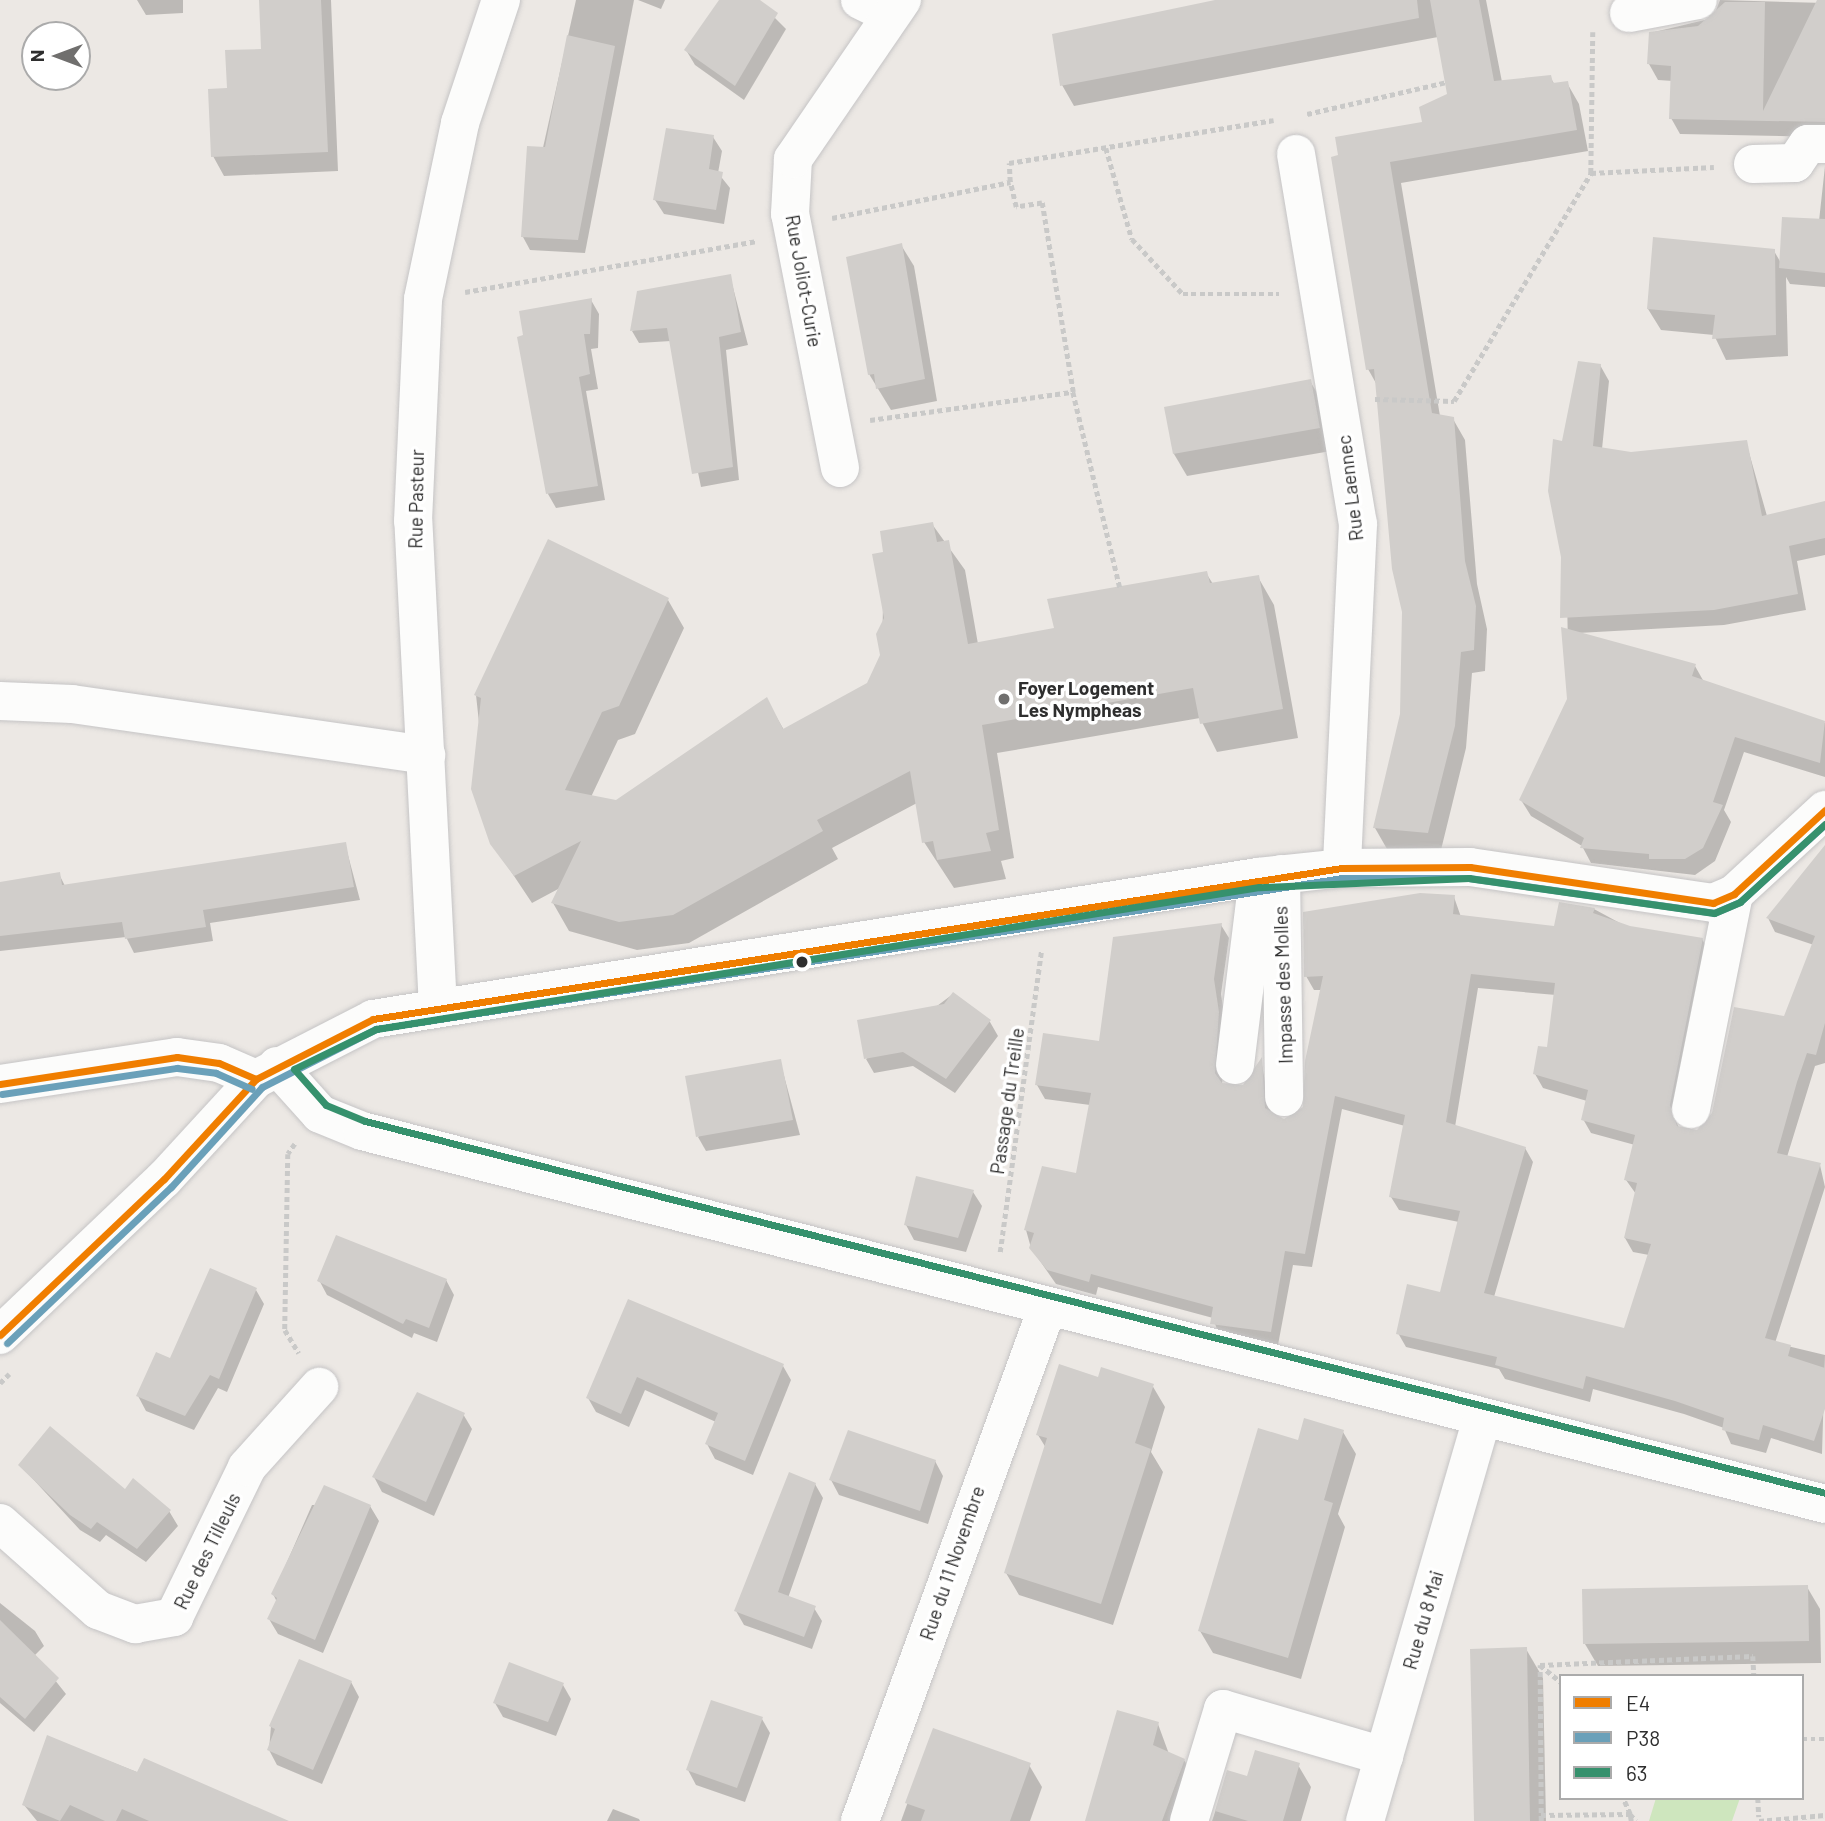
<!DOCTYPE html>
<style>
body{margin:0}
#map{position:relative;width:1825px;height:1821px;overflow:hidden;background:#ece8e4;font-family:Barlow,sans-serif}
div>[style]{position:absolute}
.green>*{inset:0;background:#cee6be}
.shadow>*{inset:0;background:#0003}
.building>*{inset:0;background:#d1cecb}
.path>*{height:4.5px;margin-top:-2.25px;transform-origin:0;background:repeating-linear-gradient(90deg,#c9c9c8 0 5px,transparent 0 8.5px)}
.roads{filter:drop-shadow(0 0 2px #c5c4c5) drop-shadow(0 0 2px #c5c4c5)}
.minor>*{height:38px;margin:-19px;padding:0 19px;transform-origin:19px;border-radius:19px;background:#fcfcfb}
.bus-1>*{height:7px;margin:-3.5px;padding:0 3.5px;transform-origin:3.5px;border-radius:3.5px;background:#f07e00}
.bus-2>*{height:7px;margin:-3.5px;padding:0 3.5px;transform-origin:3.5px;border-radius:3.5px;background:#6aa0b9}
.bus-3>*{height:7px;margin:-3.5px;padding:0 3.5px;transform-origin:3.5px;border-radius:3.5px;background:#36916d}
.dots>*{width:19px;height:19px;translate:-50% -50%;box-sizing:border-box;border:4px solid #fff;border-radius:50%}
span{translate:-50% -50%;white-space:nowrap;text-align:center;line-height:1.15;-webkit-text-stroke:7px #fff;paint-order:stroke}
.street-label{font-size:19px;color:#2e2e2e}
.poi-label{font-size:19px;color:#2e2e2e;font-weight:700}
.left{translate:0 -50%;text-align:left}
.legend{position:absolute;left:1559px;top:1674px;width:245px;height:126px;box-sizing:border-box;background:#fff;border:2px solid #ababab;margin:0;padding:9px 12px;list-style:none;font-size:21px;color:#2e2e2e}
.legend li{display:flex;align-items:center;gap:14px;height:35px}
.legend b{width:35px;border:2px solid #ababab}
.north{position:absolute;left:21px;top:21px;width:70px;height:70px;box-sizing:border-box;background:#fff;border:2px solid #ababab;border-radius:50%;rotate:270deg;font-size:19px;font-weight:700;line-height:28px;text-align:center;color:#2e2e2e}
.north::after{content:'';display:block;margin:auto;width:24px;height:32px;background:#706f6e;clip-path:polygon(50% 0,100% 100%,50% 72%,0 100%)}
</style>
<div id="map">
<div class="green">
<div style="clip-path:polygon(1656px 1798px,1740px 1798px,1732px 1821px,1649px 1821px)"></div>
</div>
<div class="shadow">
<div style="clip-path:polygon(137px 0,183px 0,183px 13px,146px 15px)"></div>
<div style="clip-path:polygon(261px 0,331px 0,338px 171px,224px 176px,213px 156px,228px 89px,263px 50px)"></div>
<div style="clip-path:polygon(576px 0,634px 0,585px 253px,530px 250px,523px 237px)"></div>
<div style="clip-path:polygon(638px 0,665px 0,661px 9px)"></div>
<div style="clip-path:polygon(722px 0,757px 0,786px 29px,744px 100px,695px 65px,686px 50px)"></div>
<div style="clip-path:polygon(1222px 0,1486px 0,1502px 82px,1550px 77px,1555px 85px,1567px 83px,1579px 104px,1588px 151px,1401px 183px,1440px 416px,1453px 419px,1465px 440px,1477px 584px,1487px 629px,1485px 671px,1472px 673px,1466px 748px,1440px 854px,1387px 849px,1375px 828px,1401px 714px,1404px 611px,1377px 385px,1368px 369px,1333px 158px,1424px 124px,1448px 95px,1438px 37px,1074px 106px,1062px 85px,1054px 36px)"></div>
<div style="clip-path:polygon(1720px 0,1825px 3px,1825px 137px,1680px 134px,1671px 118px,1673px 81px,1658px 80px,1649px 64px,1650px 33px,1713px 18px)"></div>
<div style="clip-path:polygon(713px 137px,722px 151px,718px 173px,730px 188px,724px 224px,664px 214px,655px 200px)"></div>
<div style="clip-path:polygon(1825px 166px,1825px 287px,1790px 284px,1786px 277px,1788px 356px,1726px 360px,1714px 335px,1661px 330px,1648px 309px,1774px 251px,1781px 263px,1819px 221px)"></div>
<div style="clip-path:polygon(901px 245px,914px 266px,937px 401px,891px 410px,869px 374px)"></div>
<div style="clip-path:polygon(730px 276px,748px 345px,726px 350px,739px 480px,701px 487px,671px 341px,639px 343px,632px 331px)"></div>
<div style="clip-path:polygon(591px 300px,599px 314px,598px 348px,591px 349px,598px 389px,586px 391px,605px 500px,556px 508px,548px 494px)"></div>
<div style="clip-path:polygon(1600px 365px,1609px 381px,1602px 449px,1631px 454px,1746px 442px,1767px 516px,1825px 503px,1825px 555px,1797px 561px,1806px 610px,1724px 625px,1578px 633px,1695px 666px,1704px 682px,1825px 723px,1825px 777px,1744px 752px,1724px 810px,1731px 822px,1715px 861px,1695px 875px,1591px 863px,1582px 846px,1531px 816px,1521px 800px,1569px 699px,1564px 443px)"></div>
<div style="clip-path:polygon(1310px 381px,1323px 403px,1331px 451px,1187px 476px,1174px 454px,1166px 408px)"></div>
<div style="clip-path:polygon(932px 524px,965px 570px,978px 644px,1056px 629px,1206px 573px,1213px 584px,1258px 577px,1274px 605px,1298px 738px,1217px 752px,1200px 718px,997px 753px,1014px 858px,1001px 861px,1006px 879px,954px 888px,924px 842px,917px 803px,832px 848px,838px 859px,689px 943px,637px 950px,569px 931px,553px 903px,560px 888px,532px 903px,492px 843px,476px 695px,668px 600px,684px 628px,635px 734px,618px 740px,591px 797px,616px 802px,766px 699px,784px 730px,869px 684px,882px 656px,884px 553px)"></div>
<div style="clip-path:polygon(345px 844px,360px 900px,210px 923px,213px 941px,134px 953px,126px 937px,0 951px,0 885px,59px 874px,65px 886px)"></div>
<div style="clip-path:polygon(evenodd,1825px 849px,1825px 1063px,1815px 1066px,1787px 1157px,1820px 1165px,1825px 1187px,1775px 1343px,1825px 1355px,1822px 1454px,1771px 1438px,1766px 1453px,1731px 1444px,1724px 1428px,1684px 1414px,1593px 1389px,1590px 1402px,1505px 1379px,1499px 1369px,1406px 1347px,1398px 1333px,1441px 1294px,1459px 1222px,1399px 1210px,1391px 1197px,1405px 1126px,1342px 1109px,1312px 1267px,1293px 1265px,1278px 1345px,1220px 1338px,1213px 1318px,1098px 1287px,1096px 1295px,1056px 1284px,1031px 1248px,1026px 1230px,1077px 1175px,1090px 1105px,1045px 1099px,1037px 1085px,1101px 1043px,1221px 925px,1229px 938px,1221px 994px,1226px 1028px,1222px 1085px,1244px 1087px,1261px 1060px,1271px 1113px,1284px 1121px,1305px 1108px,1322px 990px,1314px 990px,1306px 976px,1454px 897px,1461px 917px,1555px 928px,1594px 909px,1629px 928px,1702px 939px,1710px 953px,1676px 1121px,1679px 1128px,1698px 1132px,1785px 1018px,1817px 946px,1775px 932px,1768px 918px,1825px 849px,1478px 988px,1556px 995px,1549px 1049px,1535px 1074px,1543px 1088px,1587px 1101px,1583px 1119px,1591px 1133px,1635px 1145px,1626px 1180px,1636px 1194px,1625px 1238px,1633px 1252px,1649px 1255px,1625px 1330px,1494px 1297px,1533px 1162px,1525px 1148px,1455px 1127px,1478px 988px)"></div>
<div style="clip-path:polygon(953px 994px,990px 1022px,998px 1036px,955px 1093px,913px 1066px,874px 1073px,866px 1059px)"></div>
<div style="clip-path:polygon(780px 1061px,800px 1135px,706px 1151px,698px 1137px)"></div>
<div style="clip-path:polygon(973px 1192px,982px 1206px,966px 1252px,914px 1240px,906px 1225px)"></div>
<div style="clip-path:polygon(319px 1280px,446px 1280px,454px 1295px,437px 1342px,414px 1333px,412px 1338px,327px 1295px)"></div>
<div style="clip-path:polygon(256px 1290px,264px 1304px,227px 1392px,218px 1388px,194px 1430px,146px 1411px,138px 1396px)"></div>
<div style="clip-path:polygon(629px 1302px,783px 1366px,791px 1380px,753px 1475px,715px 1459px,707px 1444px,716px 1422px,645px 1390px,629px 1427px,596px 1412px,588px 1398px)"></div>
<div style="clip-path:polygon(1099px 1379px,1152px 1385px,1165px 1407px,1151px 1452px,1163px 1472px,1113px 1625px,1019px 1595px,1006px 1573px,1046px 1448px,1038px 1435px)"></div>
<div style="clip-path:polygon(463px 1414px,472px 1429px,434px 1516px,382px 1492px,374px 1477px)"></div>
<div style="clip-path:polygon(1343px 1432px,1356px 1454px,1338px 1514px,1345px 1527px,1301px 1679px,1213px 1653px,1200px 1631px,1299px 1442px)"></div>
<div style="clip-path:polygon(935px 1461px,943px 1476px,928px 1524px,839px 1495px,831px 1480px)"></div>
<div style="clip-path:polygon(20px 1465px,125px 1491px,169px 1511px,178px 1526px,146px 1562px,106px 1535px,100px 1542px,80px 1530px)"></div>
<div style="clip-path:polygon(815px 1484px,823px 1498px,788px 1598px,814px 1608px,822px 1621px,812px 1649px,744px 1625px,736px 1611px)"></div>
<div style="clip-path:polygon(312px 1505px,370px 1506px,379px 1521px,323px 1653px,278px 1634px,269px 1619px,277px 1602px,273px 1594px)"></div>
<div style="clip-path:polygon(1807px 1587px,1820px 1609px,1821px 1663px,1598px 1666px,1585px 1644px)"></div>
<div style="clip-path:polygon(0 1603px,35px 1631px,44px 1646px,35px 1655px,66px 1694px,34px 1732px,0 1703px)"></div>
<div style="clip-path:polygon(1526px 1649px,1543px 1678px,1546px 1821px,1476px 1821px)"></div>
<div style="clip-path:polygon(351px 1682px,359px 1697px,322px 1784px,277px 1765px,269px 1750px,271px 1726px)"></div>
<div style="clip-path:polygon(563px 1685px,571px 1699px,556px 1736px,503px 1717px,495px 1703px)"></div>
<div style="clip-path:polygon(762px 1719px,770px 1733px,745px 1802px,696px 1785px,688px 1770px)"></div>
<div style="clip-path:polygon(1158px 1724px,1169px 1754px,1184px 1760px,1197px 1782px,1187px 1821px,1087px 1821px)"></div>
<div style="clip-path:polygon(934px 1730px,1029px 1765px,1042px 1787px,1030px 1821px,901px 1821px)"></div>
<div style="clip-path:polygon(48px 1737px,261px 1821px,37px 1821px,24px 1805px)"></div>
<div style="clip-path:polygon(1298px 1765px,1311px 1787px,1301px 1821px,1212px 1821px,1228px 1773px,1248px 1778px)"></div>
<div style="clip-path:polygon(613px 1809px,639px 1819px,640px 1821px,607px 1821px)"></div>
</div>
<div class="building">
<div style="clip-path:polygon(259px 0,321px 0,328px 152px,211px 157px,208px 89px,227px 88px,225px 50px,261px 49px)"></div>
<div style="clip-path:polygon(719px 0,760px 0,778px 13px,735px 86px,684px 50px)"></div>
<div style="clip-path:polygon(1215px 0,1417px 0,1419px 18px,1060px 86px,1052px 34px)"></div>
<div style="clip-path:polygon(1430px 0,1479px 0,1494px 81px,1551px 75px,1553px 83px,1568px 81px,1577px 130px,1390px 162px,1432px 413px,1454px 417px,1465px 561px,1476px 606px,1474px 650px,1461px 652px,1455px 726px,1428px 833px,1373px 828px,1400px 714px,1402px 612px,1392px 569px,1374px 369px,1366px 370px,1331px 157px,1338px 155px,1335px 137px,1422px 122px,1419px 107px,1447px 94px)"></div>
<div style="clip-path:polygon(1817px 0,1825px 0,1825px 122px,1669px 119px,1671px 66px,1647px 64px,1649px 32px,1698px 26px,1725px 2px,1765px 2px,1763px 111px)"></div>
<div style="clip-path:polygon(567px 35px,615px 46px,578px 240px,521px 237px,527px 146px,545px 147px)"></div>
<div style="clip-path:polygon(666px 128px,714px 135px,709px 169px,723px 172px,716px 210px,653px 200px)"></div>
<div style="clip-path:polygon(1782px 217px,1825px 219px,1825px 273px,1779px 268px)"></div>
<div style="clip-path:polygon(1653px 237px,1775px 249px,1776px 335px,1712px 339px,1715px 315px,1647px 309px)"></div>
<div style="clip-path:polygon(902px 243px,925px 379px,876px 389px,874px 374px,868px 375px,846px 257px)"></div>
<div style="clip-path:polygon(731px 274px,741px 332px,719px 337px,733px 467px,692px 474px,667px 328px,630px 331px,637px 291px)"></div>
<div style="clip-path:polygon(592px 298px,590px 334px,584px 334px,590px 374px,579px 377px,598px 486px,546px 494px,517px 337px,523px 335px,519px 311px)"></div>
<div style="clip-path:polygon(1578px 361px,1601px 364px,1593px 446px,1631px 452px,1747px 440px,1762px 516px,1825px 501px,1825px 538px,1789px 546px,1798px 594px,1714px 610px,1560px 618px,1561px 557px,1548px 491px,1553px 439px,1562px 441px)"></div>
<div style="clip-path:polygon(1311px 379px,1320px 428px,1173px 454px,1164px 407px)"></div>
<div style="clip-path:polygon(933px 522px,937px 542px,949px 540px,968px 644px,1054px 628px,1047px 599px,1207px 571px,1210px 583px,1259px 575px,1283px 709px,1200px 724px,1193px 688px,982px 725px,999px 830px,986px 833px,991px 851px,937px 860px,933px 841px,922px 843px,910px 771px,817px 820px,823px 831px,673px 915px,619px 922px,551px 903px,581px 841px,514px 876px,490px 844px,471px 789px,481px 698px,474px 695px,548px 539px,669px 598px,619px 706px,602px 712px,565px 790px,616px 800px,767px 697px,783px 729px,867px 683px,880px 655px,876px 634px,884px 618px,872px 554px,883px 552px,880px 531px)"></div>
<div style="clip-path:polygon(1561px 627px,1696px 664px,1692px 676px,1825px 721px,1820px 763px,1735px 737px,1713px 802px,1723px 805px,1703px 848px,1685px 859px,1649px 859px,1649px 854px,1580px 848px,1584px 838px,1519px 800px,1567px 699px)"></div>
<div style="clip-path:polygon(346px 842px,354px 887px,203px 910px,206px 927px,125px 939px,122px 922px,0 936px,0 882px,60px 872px,62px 885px)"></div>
<div style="clip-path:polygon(evenodd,1825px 845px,1825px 1023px,1816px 1055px,1807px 1053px,1797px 1082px,1777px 1153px,1821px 1163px,1765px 1338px,1791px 1345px,1788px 1356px,1825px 1368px,1825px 1409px,1814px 1441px,1763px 1425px,1759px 1440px,1722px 1430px,1724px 1418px,1675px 1401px,1586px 1376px,1583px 1389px,1495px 1365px,1497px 1357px,1396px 1334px,1407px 1284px,1440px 1292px,1460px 1211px,1389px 1197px,1405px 1115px,1335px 1096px,1305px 1254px,1285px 1251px,1271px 1332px,1210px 1324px,1213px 1307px,1091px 1274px,1089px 1282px,1047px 1270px,1029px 1248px,1034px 1233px,1024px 1230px,1042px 1166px,1076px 1173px,1091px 1093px,1035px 1085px,1043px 1033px,1099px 1041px,1113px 937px,1222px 923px,1214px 979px,1219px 1012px,1215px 1073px,1222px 1083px,1243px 1085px,1262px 1057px,1265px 1108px,1284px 1119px,1303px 1107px,1305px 1061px,1323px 976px,1304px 977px,1303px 912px,1420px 893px,1455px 895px,1453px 914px,1554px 926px,1559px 902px,1595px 908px,1593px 913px,1630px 926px,1703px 938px,1670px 1105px,1677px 1126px,1697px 1130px,1712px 1113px,1734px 1007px,1784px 1016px,1815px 936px,1766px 918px,1825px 845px,1471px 974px,1555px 983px,1547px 1047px,1538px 1046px,1533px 1074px,1588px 1090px,1581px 1120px,1635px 1135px,1624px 1180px,1637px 1183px,1624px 1238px,1651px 1244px,1624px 1328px,1484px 1293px,1526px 1147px,1446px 1122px,1471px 974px)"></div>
<div style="clip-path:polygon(953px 992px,991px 1020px,946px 1079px,903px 1052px,864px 1059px,857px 1020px,944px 1004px)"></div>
<div style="clip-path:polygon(781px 1059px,793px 1120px,696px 1137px,685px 1076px)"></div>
<div style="clip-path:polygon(916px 1176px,974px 1190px,958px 1238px,904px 1225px)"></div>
<div style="clip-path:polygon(336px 1235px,447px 1279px,429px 1328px,406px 1319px,403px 1324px,317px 1281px)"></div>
<div style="clip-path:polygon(210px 1268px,257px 1288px,219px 1379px,210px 1375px,185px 1416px,136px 1396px,156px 1352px,170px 1358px)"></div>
<div style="clip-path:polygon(628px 1299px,784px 1364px,745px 1461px,705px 1444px,718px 1413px,637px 1377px,621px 1414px,586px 1398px)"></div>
<div style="clip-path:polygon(1059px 1364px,1098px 1377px,1101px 1367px,1154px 1384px,1135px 1443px,1151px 1449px,1101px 1604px,1004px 1573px,1047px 1438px,1036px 1435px)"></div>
<div style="clip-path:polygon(417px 1392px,465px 1413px,426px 1502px,372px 1477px)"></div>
<div style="clip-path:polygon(1304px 1418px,1344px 1430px,1324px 1500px,1333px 1503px,1288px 1658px,1198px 1631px,1258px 1428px,1298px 1440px)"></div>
<div style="clip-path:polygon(50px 1426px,125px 1489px,133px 1478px,171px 1510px,137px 1549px,97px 1522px,91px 1529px,70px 1515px,18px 1465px)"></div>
<div style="clip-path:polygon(848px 1430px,936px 1460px,920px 1511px,829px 1480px)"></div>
<div style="clip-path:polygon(789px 1472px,816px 1483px,778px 1592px,816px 1606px,804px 1637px,734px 1611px)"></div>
<div style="clip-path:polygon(324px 1485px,371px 1505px,315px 1640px,267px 1619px,277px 1598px,271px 1594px)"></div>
<div style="clip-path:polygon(1808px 1585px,1809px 1641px,1583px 1644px,1582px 1589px)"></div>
<div style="clip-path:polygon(0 1620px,59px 1678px,25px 1719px,0 1697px)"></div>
<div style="clip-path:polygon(1527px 1647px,1530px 1821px,1474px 1821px,1470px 1649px)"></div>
<div style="clip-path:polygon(299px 1659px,352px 1681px,313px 1770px,267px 1750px,275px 1729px,269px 1726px)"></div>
<div style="clip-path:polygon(509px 1662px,564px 1683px,548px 1722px,493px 1703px)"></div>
<div style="clip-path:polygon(711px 1700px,763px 1717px,737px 1788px,686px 1770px)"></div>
<div style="clip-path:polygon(1117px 1710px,1159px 1722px,1153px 1745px,1185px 1759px,1162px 1821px,1085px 1821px)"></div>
<div style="clip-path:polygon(933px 1728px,1031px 1763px,1010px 1821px,921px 1821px,925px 1810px,905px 1803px)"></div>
<div style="clip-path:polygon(47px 1735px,137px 1772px,144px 1758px,289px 1821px,149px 1821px,122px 1809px,116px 1821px,105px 1821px,70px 1805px,60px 1821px,22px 1805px)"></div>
<div style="clip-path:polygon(1255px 1750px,1300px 1763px,1283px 1821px,1248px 1821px,1215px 1811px,1227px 1770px,1247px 1776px)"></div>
</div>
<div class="path">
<div style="left:1593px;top:32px;width:141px;rotate:90.8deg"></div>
<div style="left:1591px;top:173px;width:123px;rotate:-2.8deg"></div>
<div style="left:1307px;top:114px;width:144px;rotate:-12.9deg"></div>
<div style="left:1106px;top:148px;width:95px;rotate:74.1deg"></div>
<div style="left:1132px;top:239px;width:75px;rotate:47.2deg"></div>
<div style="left:1183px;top:294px;width:96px"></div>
<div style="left:832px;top:218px;width:182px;rotate:-11.4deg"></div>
<div style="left:1010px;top:182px;width:19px;rotate:-93deg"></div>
<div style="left:1009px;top:163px;width:268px;rotate:-9.2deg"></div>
<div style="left:465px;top:292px;width:295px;rotate:-9.9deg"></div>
<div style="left:1073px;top:392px;width:202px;rotate:76.5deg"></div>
<div style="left:1375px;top:399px;width:79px;rotate:1.5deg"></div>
<div style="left:1454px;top:401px;width:266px;rotate:-59deg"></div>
<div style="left:870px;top:420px;width:205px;rotate:-7.9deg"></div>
<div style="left:1073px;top:392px;width:192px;rotate:-99.3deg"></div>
<div style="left:1042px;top:203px;width:26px;rotate:171deg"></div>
<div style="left:1016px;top:207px;width:26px;rotate:-103deg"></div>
<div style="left:295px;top:1144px;width:12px;rotate:125deg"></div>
<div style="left:288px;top:1154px;width:176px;rotate:91deg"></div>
<div style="left:285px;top:1330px;width:27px;rotate:59deg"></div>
<div style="left:1000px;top:1252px;width:303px;rotate:-82.2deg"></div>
<div style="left:0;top:1383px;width:13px;rotate:-45deg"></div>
<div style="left:1540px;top:1665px;width:27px;rotate:39deg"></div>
<div style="left:1802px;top:1739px;width:23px"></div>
<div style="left:1758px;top:1798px;width:19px;rotate:87deg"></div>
<div style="left:1541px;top:1815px;width:89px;rotate:-0.6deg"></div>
<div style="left:1630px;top:1814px;width:17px;rotate:-114deg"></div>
<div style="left:1541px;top:1821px;width:156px;rotate:-90.4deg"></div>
<div style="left:1540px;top:1665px;width:213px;rotate:-2.4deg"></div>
<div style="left:1753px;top:1656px;width:20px;rotate:87deg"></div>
<div style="left:1631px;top:1821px;width:7px;rotate:-98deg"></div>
<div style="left:1630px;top:1814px;width:9px;rotate:49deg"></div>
<div style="left:1759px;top:1821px;width:66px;rotate:-5.2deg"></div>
</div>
<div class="roads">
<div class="minor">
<div style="left:860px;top:0;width:34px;rotate:26deg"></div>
<div style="left:1629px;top:13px;width:70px;rotate:-10.7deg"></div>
<div style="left:1296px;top:154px;width:375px;rotate:80.5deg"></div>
<div style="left:1358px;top:524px;width:344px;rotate:92.7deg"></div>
<div style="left:1753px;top:164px;width:42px;rotate:-1.4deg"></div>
<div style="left:1795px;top:163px;width:23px;rotate:-56deg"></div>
<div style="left:1808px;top:144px;width:17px"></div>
<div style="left:840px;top:468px;width:259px;rotate:-101.1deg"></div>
<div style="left:790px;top:214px;width:55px;rotate:-86.9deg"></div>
<div style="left:793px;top:159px;width:193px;rotate:-55.6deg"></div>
<div style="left:0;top:701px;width:72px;rotate:2.4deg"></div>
<div style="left:72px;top:704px;width:358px;rotate:8.2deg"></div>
<div style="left:1281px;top:874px;width:223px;rotate:89.2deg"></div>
<div style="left:438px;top:1008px;width:488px;rotate:-92.9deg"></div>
<div style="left:413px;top:521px;width:222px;rotate:-87.4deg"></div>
<div style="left:423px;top:299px;width:180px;rotate:-78.1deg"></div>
<div style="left:460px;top:123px;width:130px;rotate:-71.6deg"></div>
<div style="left:1235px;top:1065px;width:189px;rotate:-83deg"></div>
<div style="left:277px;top:1066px;width:64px;rotate:48.1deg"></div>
<div style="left:320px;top:1114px;width:45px;rotate:22deg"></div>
<div style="left:362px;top:1131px;width:1510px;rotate:14.3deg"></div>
<div style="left:0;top:1084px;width:179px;rotate:-8.7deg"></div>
<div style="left:177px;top:1057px;width:42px;rotate:8.1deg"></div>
<div style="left:219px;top:1063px;width:40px;rotate:23.4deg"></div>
<div style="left:1691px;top:1109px;width:219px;rotate:-78.7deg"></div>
<div style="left:0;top:1335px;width:226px;rotate:-43.6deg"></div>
<div style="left:164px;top:1179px;width:136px;rotate:-47.4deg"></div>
<div style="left:256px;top:1079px;width:131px;rotate:-27.1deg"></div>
<div style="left:373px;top:1019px;width:896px;rotate:-9.12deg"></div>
<div style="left:1258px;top:877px;width:84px;rotate:-6.1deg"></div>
<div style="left:1342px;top:868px;width:128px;rotate:-0.4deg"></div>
<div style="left:1470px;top:867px;width:246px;rotate:8.4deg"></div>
<div style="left:1713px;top:903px;width:23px;rotate:-23deg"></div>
<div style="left:1734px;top:894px;width:124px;rotate:-42.7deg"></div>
<div style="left:0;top:1523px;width:131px;rotate:41.6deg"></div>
<div style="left:98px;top:1610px;width:40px;rotate:21deg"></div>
<div style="left:135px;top:1624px;width:40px;rotate:-10deg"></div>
<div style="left:174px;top:1617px;width:167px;rotate:-64deg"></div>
<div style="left:247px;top:1467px;width:108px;rotate:-48deg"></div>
<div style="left:860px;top:1821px;width:548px;rotate:-69.95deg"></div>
<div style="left:1189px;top:1821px;width:117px;rotate:-73.1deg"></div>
<div style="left:1223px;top:1709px;width:168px;rotate:16.3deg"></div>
<div style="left:1365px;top:1821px;width:420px;rotate:-73.8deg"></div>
</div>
</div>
<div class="bus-1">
<div style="left:0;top:1084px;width:179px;rotate:-8.7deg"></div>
<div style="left:177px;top:1057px;width:42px;rotate:8.1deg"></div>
<div style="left:219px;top:1063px;width:40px;rotate:23.4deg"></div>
<div style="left:0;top:1335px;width:226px;rotate:-43.6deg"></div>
<div style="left:164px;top:1179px;width:136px;rotate:-47.4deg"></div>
<div style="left:256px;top:1079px;width:131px;rotate:-27.1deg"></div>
<div style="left:373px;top:1019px;width:981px;rotate:-8.86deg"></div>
<div style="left:1342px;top:868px;width:128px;rotate:-0.4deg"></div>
<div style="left:1470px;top:867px;width:246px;rotate:8.4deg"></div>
<div style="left:1713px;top:903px;width:23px;rotate:-23deg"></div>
<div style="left:1734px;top:894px;width:124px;rotate:-42.7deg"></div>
</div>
<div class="bus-2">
<div style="left:2px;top:1094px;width:177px;rotate:-8.5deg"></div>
<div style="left:177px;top:1068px;width:39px;rotate:7deg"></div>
<div style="left:216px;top:1073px;width:39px;rotate:24deg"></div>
<div style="left:7px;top:1343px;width:226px;rotate:-43.6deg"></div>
<div style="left:171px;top:1187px;width:135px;rotate:-47.7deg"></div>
<div style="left:262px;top:1087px;width:128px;rotate:-27deg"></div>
<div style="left:376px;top:1029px;width:979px;rotate:-8.88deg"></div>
<div style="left:1343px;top:878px;width:126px"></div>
<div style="left:1469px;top:878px;width:247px;rotate:8.1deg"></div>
<div style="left:1714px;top:913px;width:28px;rotate:-23deg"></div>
<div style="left:1740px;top:902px;width:115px;rotate:-42.5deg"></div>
</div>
<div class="bus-3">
<div style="left:1825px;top:824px;width:115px;rotate:137.5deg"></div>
<div style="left:1740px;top:902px;width:28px;rotate:157deg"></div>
<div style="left:1714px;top:913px;width:247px;rotate:-171.9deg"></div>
<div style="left:1469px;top:878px;width:210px;rotate:177.5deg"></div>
<div style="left:1259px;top:887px;width:894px;rotate:170.86deg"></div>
<div style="left:376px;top:1029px;width:91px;rotate:154deg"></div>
<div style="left:294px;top:1069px;width:48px;rotate:48.4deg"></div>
<div style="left:326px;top:1105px;width:42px;rotate:22.3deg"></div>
<div style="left:365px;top:1121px;width:1507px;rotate:14.29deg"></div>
</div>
<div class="dots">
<div style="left:1004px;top:699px;background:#706f6e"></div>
<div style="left:802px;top:962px;background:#2e2e2e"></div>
</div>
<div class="street-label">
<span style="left:804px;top:281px;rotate:80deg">Rue Joliot-Curie</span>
<span style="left:1350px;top:488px;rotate:-97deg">Rue Laennec</span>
<span style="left:416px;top:499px;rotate:-89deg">Rue Pasteur</span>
<span style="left:1283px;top:985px;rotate:-92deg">Impasse des Molles</span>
<span style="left:1007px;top:1101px;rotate:-82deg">Passage du Treille</span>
<span style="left:207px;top:1551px;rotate:-64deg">Rue des Tilleuls</span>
<span style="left:952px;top:1563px;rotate:-71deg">Rue du 11 Novembre</span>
<span style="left:1423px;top:1620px;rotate:-74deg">Rue du 8 Mai</span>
</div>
<div class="poi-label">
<span class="left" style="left:1018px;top:699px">Foyer Logement<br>Les Nympheas</span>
</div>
<ul class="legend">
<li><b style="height:9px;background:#f07e00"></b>E4</li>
<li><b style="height:9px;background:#6aa0b9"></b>P38</li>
<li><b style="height:9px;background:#36916d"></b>63</li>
</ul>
<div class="north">N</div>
</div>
